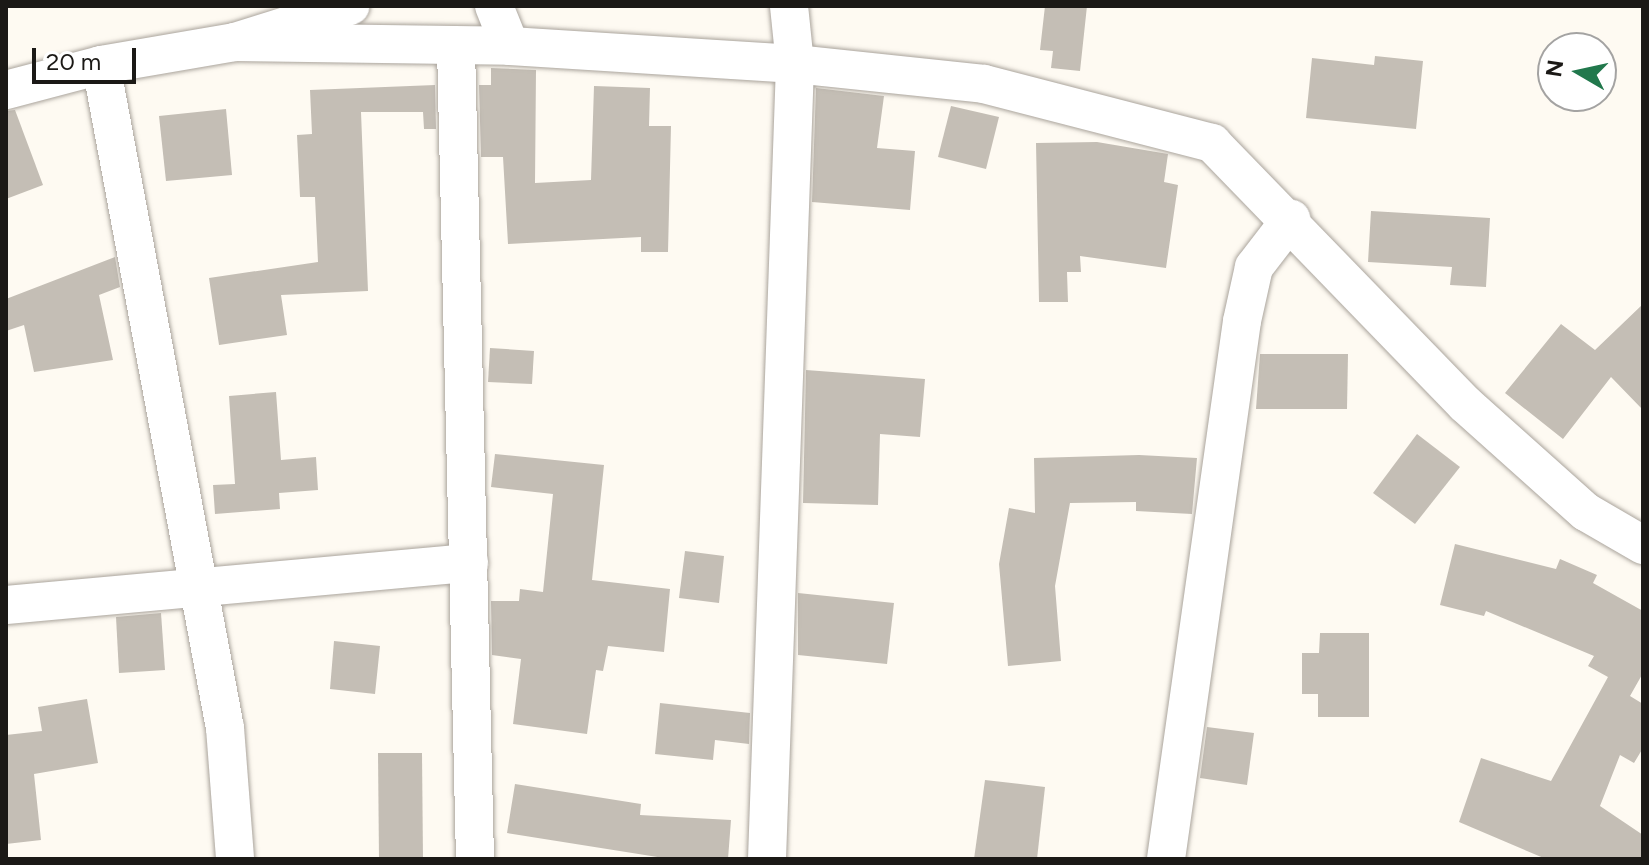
<!DOCTYPE html>
<style>
body{margin:0}
#map{position:relative;width:1649px;height:865px;overflow:hidden;background:#fefaf2;font-family:Figtree,sans-serif}
div>[style]{position:absolute}
.building>*{inset:0;background:#c4beb5}
.roads{filter:drop-shadow(0 0 2px #aaa49c) drop-shadow(0 0 2px #aaa49c)}
.street>*{height:38px;margin:-19px;padding:0 19px;transform-origin:19px;border-radius:19px;background:#fff}
span{translate:-50% -50%;white-space:nowrap;text-align:center;line-height:1.15;-webkit-text-stroke:6px #fff;paint-order:stroke}
.frame{position:absolute;inset:0;border:8px solid #1b1916;pointer-events:none}
.north{position:absolute;left:1537px;top:32px;width:80px;height:80px;box-sizing:border-box;background:#fff;border:2px solid #a4a3a2;border-radius:50%;rotate:279deg;font-size:22px;font-weight:700;line-height:32px;text-align:center;color:#1b1916}
.north::after{content:'';display:block;margin:auto;width:28px;height:36px;background:#21784c;clip-path:polygon(50% 0,100% 100%,50% 72%,0 100%)}
.scale{position:absolute;left:32px;top:48px;width:104px;height:36px;box-sizing:border-box;border:4px solid #1b1916;border-top:0;padding-left:10px;font-size:24px;line-height:28px;white-space:nowrap;color:#1b1916;-webkit-text-stroke:6px #fff;paint-order:stroke}
</style>
<div id="map">
<div class="building">
<div style="clip-path:polygon(1045px 6px,1087px 6px,1080px 71px,1051px 68px,1053px 51px,1040px 50px)"></div>
<div style="clip-path:polygon(1375px 56px,1423px 61px,1416px 129px,1306px 118px,1312px 58px,1374px 65px)"></div>
<div style="clip-path:polygon(491px 68px,536px 70px,535px 183px,591px 180px,594px 86px,650px 88px,649px 126px,671px 126px,668px 252px,641px 252px,641px 237px,508px 244px,503px 157px,481px 157px,479px 85px,491px 85px)"></div>
<div style="clip-path:polygon(435px 85px,436px 129px,424px 129px,423px 112px,361px 112px,368px 291px,281px 295px,287px 335px,219px 345px,209px 278px,318px 262px,315px 197px,300px 197px,297px 135px,312px 134px,310px 90px)"></div>
<div style="clip-path:polygon(816px 88px,884px 96px,877px 148px,915px 151px,910px 210px,812px 202px)"></div>
<div style="clip-path:polygon(951px 106px,999px 117px,986px 169px,938px 157px)"></div>
<div style="clip-path:polygon(226px 109px,232px 175px,166px 181px,159px 116px)"></div>
<div style="clip-path:polygon(15px 110px,43px 185px,6px 199px,6px 111px)"></div>
<div style="clip-path:polygon(1097px 142px,1168px 154px,1164px 182px,1178px 185px,1166px 268px,1080px 256px,1081px 272px,1067px 272px,1068px 302px,1039px 302px,1036px 143px)"></div>
<div style="clip-path:polygon(1371px 211px,1490px 218px,1486px 287px,1450px 285px,1452px 267px,1368px 262px)"></div>
<div style="clip-path:polygon(115px 257px,120px 287px,99px 295px,113px 360px,34px 372px,24px 325px,6px 331px,6px 299px)"></div>
<div style="clip-path:polygon(1643px 304px,1643px 410px,1611px 377px,1563px 439px,1505px 393px,1561px 324px,1595px 350px)"></div>
<div style="clip-path:polygon(490px 348px,534px 351px,532px 384px,488px 382px)"></div>
<div style="clip-path:polygon(1260px 354px,1348px 354px,1347px 409px,1256px 409px)"></div>
<div style="clip-path:polygon(806px 370px,925px 379px,920px 437px,880px 434px,878px 505px,803px 503px)"></div>
<div style="clip-path:polygon(276px 392px,281px 460px,316px 457px,318px 490px,279px 493px,280px 509px,215px 514px,213px 485px,235px 484px,229px 396px)"></div>
<div style="clip-path:polygon(1417px 434px,1460px 467px,1415px 524px,1373px 493px)"></div>
<div style="clip-path:polygon(495px 454px,604px 465px,592px 580px,670px 589px,664px 652px,608px 646px,603px 671px,596px 670px,587px 734px,513px 724px,521px 659px,492px 655px,491px 601px,519px 601px,520px 589px,543px 592px,553px 494px,491px 487px)"></div>
<div style="clip-path:polygon(1139px 455px,1197px 458px,1192px 514px,1136px 511px,1136px 502px,1070px 503px,1055px 586px,1061px 661px,1008px 666px,999px 564px,1009px 508px,1035px 513px,1034px 458px)"></div>
<div style="clip-path:polygon(1455px 544px,1556px 569px,1560px 559px,1597px 575px,1593px 583px,1643px 611px,1643px 673px,1630px 696px,1643px 704px,1643px 748px,1634px 763px,1620px 755px,1600px 806px,1643px 835px,1643px 859px,1546px 859px,1459px 822px,1481px 758px,1551px 781px,1608px 677px,1588px 666px,1594px 656px,1486px 611px,1484px 616px,1440px 605px)"></div>
<div style="clip-path:polygon(685px 551px,724px 556px,719px 603px,679px 598px)"></div>
<div style="clip-path:polygon(798px 593px,894px 603px,887px 664px,798px 655px)"></div>
<div style="clip-path:polygon(161px 613px,165px 670px,119px 673px,116px 617px)"></div>
<div style="clip-path:polygon(1320px 633px,1369px 633px,1369px 717px,1318px 717px,1318px 694px,1302px 694px,1302px 653px,1319px 653px)"></div>
<div style="clip-path:polygon(334px 641px,380px 646px,375px 694px,330px 689px)"></div>
<div style="clip-path:polygon(87px 699px,98px 763px,34px 774px,41px 840px,6px 844px,6px 735px,42px 731px,38px 707px)"></div>
<div style="clip-path:polygon(660px 703px,750px 713px,749px 744px,715px 740px,713px 760px,655px 754px)"></div>
<div style="clip-path:polygon(1207px 727px,1254px 733px,1247px 785px,1200px 778px)"></div>
<div style="clip-path:polygon(378px 753px,422px 753px,423px 859px,379px 859px)"></div>
<div style="clip-path:polygon(985px 780px,1045px 787px,1037px 859px,974px 859px)"></div>
<div style="clip-path:polygon(515px 784px,641px 804px,640px 815px,731px 820px,728px 859px,670px 859px,507px 833px)"></div>
</div>
<div class="roads">
<div class="street">
<div style="left:494px;top:6px;width:43px;rotate:68.2deg"></div>
<div style="left:235px;top:42px;width:275px;rotate:0.8deg"></div>
<div style="left:510px;top:46px;width:286px;rotate:3.6deg"></div>
<div style="left:795px;top:64px;width:190px;rotate:6deg"></div>
<div style="left:984px;top:84px;width:236px;rotate:14.5deg"></div>
<div style="left:1212px;top:143px;width:363px;rotate:45.9deg"></div>
<div style="left:1465px;top:404px;width:162px;rotate:41.8deg"></div>
<div style="left:1586px;top:512px;width:66px;rotate:30.1deg"></div>
<div style="left:456px;top:47px;width:812px;rotate:88.66deg"></div>
<div style="left:101px;top:65px;width:674px;rotate:79.41deg"></div>
<div style="left:225px;top:728px;width:131px;rotate:85.6deg"></div>
<div style="left:6px;top:90px;width:98px;rotate:-14.7deg"></div>
<div style="left:101px;top:65px;width:136px;rotate:-9.7deg"></div>
<div style="left:235px;top:42px;width:121px;rotate:-17.4deg"></div>
<div style="left:6px;top:605px;width:465px;rotate:-5.2deg"></div>
<div style="left:767px;top:859px;width:795px;rotate:-87.98deg"></div>
<div style="left:795px;top:64px;width:58px;rotate:-95.9deg"></div>
<div style="left:1166px;top:859px;width:543px;rotate:-81.96deg"></div>
<div style="left:1242px;top:321px;width:55px;rotate:-77.5deg"></div>
<div style="left:1254px;top:267px;width:61px;rotate:-52.4deg"></div>
</div>
</div>
<div class="frame"></div>
<div class="north">N</div>
<div class="scale">20 m</div>
</div>
